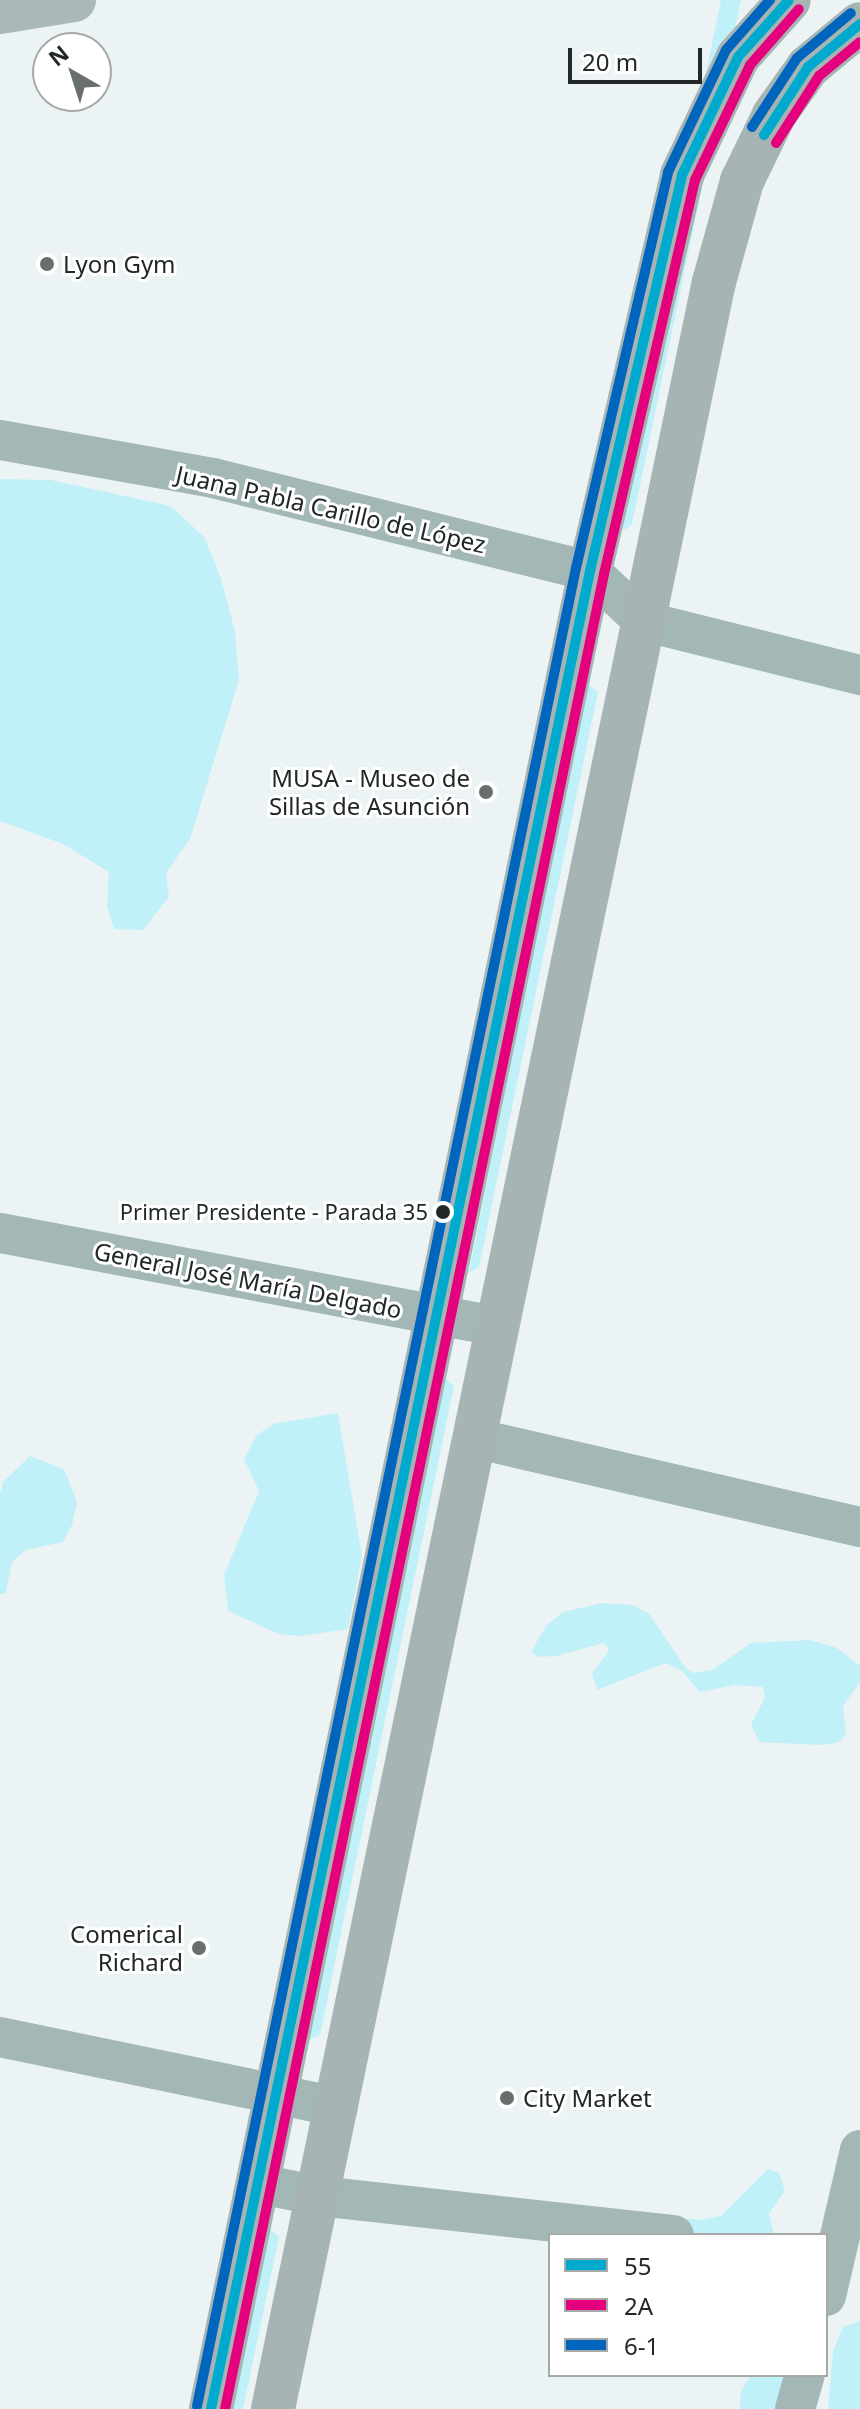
<!DOCTYPE html>
<meta charset="utf-8">
<style>
body{margin:0}
#map{position:relative;width:860px;height:2409px;overflow:hidden;background:#ecf3f4;font-family:"Noto Sans",sans-serif}
div>[style]{position:absolute}
.green>*{inset:0;background:#c0f1f8}
.minor>*{height:40px;margin:-20px;padding:0 20px;transform-origin:20px;border-radius:20px;background:#a2b7b6}
.trunk>*{height:44px;margin:-22px;padding:0 22px;transform-origin:22px;border-radius:22px;background:#a6b5b4}
.motorway>*{height:44px;margin:-22px;padding:0 22px;transform-origin:22px;border-radius:22px;background:#abb8b8}
.bus-1>*{height:10px;margin:-5px;padding:0 5px;transform-origin:5px;border-radius:5px;background:#00a9ce}
.bus-2>*{height:10px;margin:-5px;padding:0 5px;transform-origin:5px;border-radius:5px;background:#e5007d}
.bus-3>*{height:10px;margin:-5px;padding:0 5px;transform-origin:5px;border-radius:5px;background:#0065bd}
.dots>*{width:22px;height:22px;translate:-50% -50%;box-sizing:border-box;border:4px solid #fff;border-radius:50%}
span{translate:-50% -50%;white-space:nowrap;text-align:center;line-height:1.15;-webkit-text-stroke:6px #fff;paint-order:stroke}
.bus-label{font-size:22px;color:#222828}
.right{translate:-100% -50%;text-align:right}
.poi-label{font-size:24px;color:#222828}
.left{translate:0 -50%;text-align:left}
.street-label{font-size:24px;color:#222828}
.legend{position:absolute;left:548px;top:2233px;width:280px;height:144px;box-sizing:border-box;background:#fff;border:2px solid #a7a9a9;margin:0;padding:10px 14px;list-style:none;font-size:24px;color:#222828}
.legend li{display:flex;align-items:center;gap:16px;height:40px}
.legend b{width:40px;border:2px solid #a7a9a9}
.north{position:absolute;left:32px;top:32px;width:80px;height:80px;box-sizing:border-box;background:#fff;border:2px solid #a7a9a9;border-radius:50%;rotate:321deg;font-size:22px;font-weight:700;line-height:32px;text-align:center;color:#222828}
.north::after{content:'';display:block;margin:auto;width:28px;height:36px;background:#696f6f;clip-path:polygon(50% 0,100% 100%,50% 72%,0 100%)}
.scale{position:absolute;left:568px;top:48px;width:134px;height:36px;box-sizing:border-box;border:4px solid #222828;border-top:0;padding-left:10px;font-size:24px;line-height:28px;white-space:nowrap;color:#222828;-webkit-text-stroke:6px #fff;paint-order:stroke}
</style>
<div id="map">
<div class="green">
<div style="clip-path:polygon(721px 0,741px 0,632px 524px,625px 530px,614px 520px)"></div>
<div style="clip-path:polygon(0 479px,51px 480px,171px 506px,205px 538px,221px 579px,235px 631px,239px 680px,190px 839px,166px 873px,169px 897px,143px 930px,114px 929px,107px 906px,109px 872px,63px 844px,0 821px)"></div>
<div style="clip-path:polygon(586px 683px,598px 692px,479px 1267px,469px 1273px)"></div>
<div style="clip-path:polygon(444px 1376px,454px 1386px,320px 2035px,306px 2041px)"></div>
<div style="clip-path:polygon(338px 1413px,362px 1556px,348px 1629px,302px 1636px,279px 1634px,228px 1611px,224px 1575px,259px 1491px,244px 1459px,257px 1435px,273px 1424px)"></div>
<div style="clip-path:polygon(30px 1456px,64px 1469px,77px 1502px,72px 1525px,63px 1542px,26px 1550px,12px 1562px,6px 1593px,0 1594px,0 1494px,3px 1482px)"></div>
<div style="clip-path:polygon(602px 1603px,633px 1605px,649px 1614px,686px 1668px,694px 1673px,712px 1670px,751px 1643px,810px 1640px,837px 1648px,860px 1666px,860px 1682px,843px 1706px,846px 1734px,839px 1742px,821px 1745px,759px 1742px,751px 1725px,765px 1697px,763px 1687px,735px 1685px,700px 1692px,682px 1671px,666px 1663px,597px 1690px,592px 1674px,609px 1650px,604px 1643px,556px 1656px,538px 1657px,531px 1651px,547px 1625px,563px 1612px)"></div>
<div style="clip-path:polygon(768px 2169px,779px 2173px,785px 2191px,769px 2213px,774px 2235px,624px 2235px,673px 2217px,701px 2220px,721px 2216px)"></div>
<div style="clip-path:polygon(268px 2227px,279px 2237px,243px 2409px,223px 2409px)"></div>
<div style="clip-path:polygon(860px 2321px,860px 2409px,828px 2409px,833px 2351px,843px 2327px)"></div>
<div style="clip-path:polygon(751px 2375px,794px 2375px,792px 2409px,740px 2409px,741px 2391px)"></div>
</div>
<div class="minor">
<div style="left:0;top:440px;width:216px;rotate:10.1deg"></div>
<div style="left:213px;top:478px;width:388px;rotate:13.9deg"></div>
<div style="left:590px;top:571px;width:73px;rotate:43.3deg"></div>
<div style="left:643px;top:621px;width:224px;rotate:14deg"></div>
<div style="left:0;top:1233px;width:505px;rotate:10.62deg"></div>
<div style="left:474px;top:1438px;width:396px;rotate:13deg"></div>
<div style="left:0;top:2037px;width:345px;rotate:11.7deg"></div>
<div style="left:260px;top:2184px;width:60px;rotate:11.5deg"></div>
<div style="left:319px;top:2196px;width:357px;rotate:6.3deg"></div>
<div style="left:826px;top:2296px;width:150px;rotate:-76.9deg"></div>
<div style="left:795px;top:2409px;width:35px;rotate:-74deg"></div>
</div>
<div class="trunk">
<div style="left:211px;top:2409px;width:1877px;rotate:-78.35deg"></div>
<div style="left:590px;top:571px;width:407px;rotate:-76.9deg"></div>
<div style="left:682px;top:175px;width:131px;rotate:-64.6deg"></div>
<div style="left:738px;top:57px;width:76px;rotate:-48.2deg"></div>
<div style="left:273px;top:2409px;width:2172px;rotate:-78.29deg"></div>
<div style="left:714px;top:282px;width:105px;rotate:-74.5deg"></div>
<div style="left:742px;top:181px;width:73px;rotate:-64.1deg"></div>
<div style="left:774px;top:115px;width:59px;rotate:-54.7deg"></div>
<div style="left:808px;top:67px;width:67px;rotate:-39.6deg"></div>
</div>
<div class="motorway">
<div style="left:0;top:12px;width:75px;rotate:-9.2deg"></div>
</div>
<div class="bus-1">
<div style="left:764px;top:135px;width:81px;rotate:-57.1deg"></div>
<div style="left:808px;top:67px;width:67px;rotate:-39.6deg"></div>
<div style="left:211px;top:2409px;width:1877px;rotate:-78.35deg"></div>
<div style="left:590px;top:571px;width:407px;rotate:-76.9deg"></div>
<div style="left:682px;top:175px;width:131px;rotate:-64.6deg"></div>
<div style="left:738px;top:57px;width:76px;rotate:-48.2deg"></div>
</div>
<div class="bus-2">
<div style="left:776px;top:143px;width:80px;rotate:-57.3deg"></div>
<div style="left:819px;top:76px;width:53px;rotate:-39.7deg"></div>
<div style="left:225px;top:2409px;width:1874px;rotate:-78.33deg"></div>
<div style="left:604px;top:574px;width:404px;rotate:-77deg"></div>
<div style="left:695px;top:180px;width:127px;rotate:-64.4deg"></div>
<div style="left:750px;top:65px;width:74px;rotate:-48.8deg"></div>
</div>
<div class="bus-3">
<div style="left:752px;top:127px;width:82px;rotate:-56.9deg"></div>
<div style="left:797px;top:58px;width:70px;rotate:-39.8deg"></div>
<div style="left:197px;top:2406px;width:1877px;rotate:-78.35deg"></div>
<div style="left:576px;top:568px;width:407px;rotate:-76.9deg"></div>
<div style="left:668px;top:172px;width:135px;rotate:-64.6deg"></div>
<div style="left:726px;top:50px;width:67px;rotate:-48.7deg"></div>
</div>
<div class="dots">
<div style="left:47px;top:264px;background:#696f6f"></div>
<div style="left:486px;top:792px;background:#696f6f"></div>
<div style="left:443px;top:1212px;background:#222828"></div>
<div style="left:199px;top:1948px;background:#696f6f"></div>
<div style="left:507px;top:2098px;background:#696f6f"></div>
</div>
<div class="bus-label">
<span class="right" style="left:428px;top:1212px">Primer Presidente - Parada 35</span>
</div>
<div class="poi-label">
<span class="left" style="left:63px;top:264px">Lyon Gym</span>
<span class="right" style="left:470px;top:792px">MUSA - Museo de<br>Sillas de Asunción</span>
<span class="right" style="left:183px;top:1948px">Comerical<br>Richard</span>
<span class="left" style="left:523px;top:2098px">City Market</span>
</div>
<div class="street-label">
<span style="left:331px;top:509px;rotate:13deg">Juana Pabla Carillo de López</span>
<span style="left:248px;top:1280px;rotate:11deg">General José María Delgado</span>
</div>
<ul class="legend">
<li><b style="height:10px;background:#00a9ce"></b>55</li>
<li><b style="height:10px;background:#e5007d"></b>2A</li>
<li><b style="height:10px;background:#0065bd"></b>6-1</li>
</ul>
<div class="north">N</div>
<div class="scale">20 m</div>
</div>
